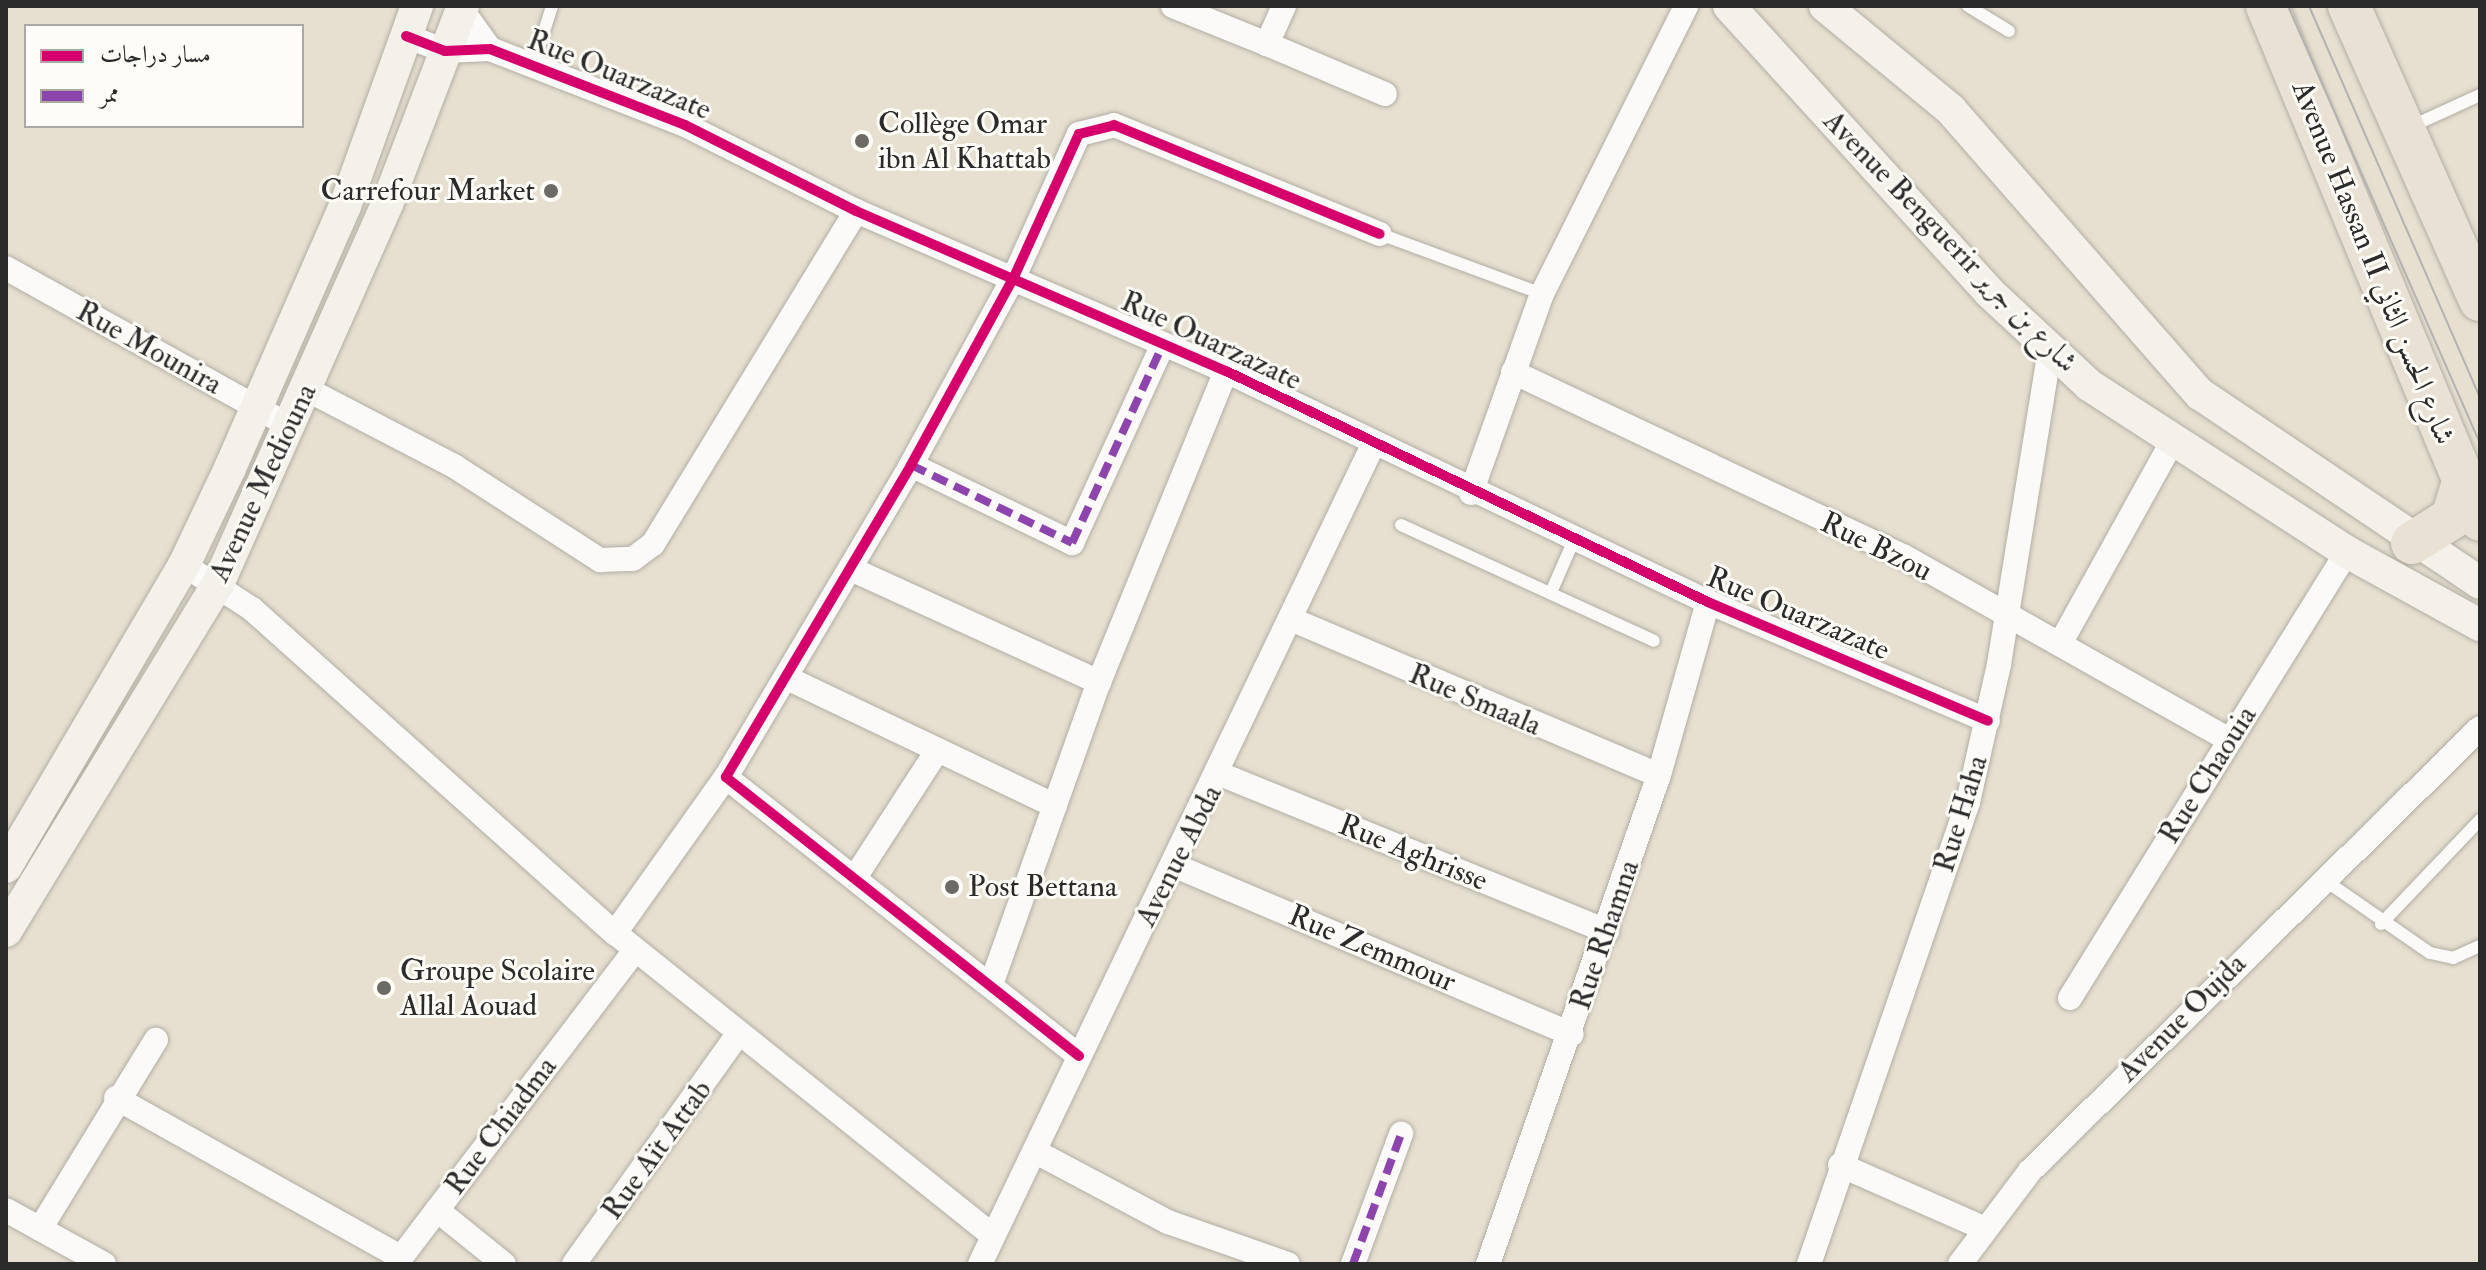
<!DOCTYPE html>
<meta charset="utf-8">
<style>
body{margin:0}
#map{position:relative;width:2486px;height:1270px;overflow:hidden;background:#e7e0d1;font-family:"IM FELL Double Pica",Amiri,serif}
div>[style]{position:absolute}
.roads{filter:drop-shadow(0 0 2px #b2aea4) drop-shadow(0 0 2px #b2aea4)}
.lane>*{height:12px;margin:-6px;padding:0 6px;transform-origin:6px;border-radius:6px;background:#fbfaf8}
.street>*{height:24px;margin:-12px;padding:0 12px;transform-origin:12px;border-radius:12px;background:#fbfaf8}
.secondary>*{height:32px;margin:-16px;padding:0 16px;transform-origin:16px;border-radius:16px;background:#f4f0ea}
.highway>*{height:42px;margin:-21px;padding:0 21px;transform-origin:21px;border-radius:21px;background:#e8e1d4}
.tram>*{height:2px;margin:-1px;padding:0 1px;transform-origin:1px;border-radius:1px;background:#b3b2b0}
.quiet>*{height:8px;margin-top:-4px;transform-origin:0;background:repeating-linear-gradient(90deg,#8e44ad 0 16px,transparent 0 24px)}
.cycleway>*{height:10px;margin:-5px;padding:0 5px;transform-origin:5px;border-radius:5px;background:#d6006c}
.dots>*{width:22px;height:22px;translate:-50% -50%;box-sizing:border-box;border:4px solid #fdfcf7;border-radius:50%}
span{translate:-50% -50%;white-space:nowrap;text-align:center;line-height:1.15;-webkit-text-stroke:6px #fdfcf7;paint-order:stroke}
.street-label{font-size:30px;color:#2b2b2b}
.poi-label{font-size:30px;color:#2b2b2b}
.left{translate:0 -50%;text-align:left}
.right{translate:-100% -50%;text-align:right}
.frame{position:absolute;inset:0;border:8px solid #2b2b2b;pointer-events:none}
.legend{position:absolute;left:24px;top:24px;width:280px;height:104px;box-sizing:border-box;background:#fdfcf7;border:2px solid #a9a8a5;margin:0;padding:10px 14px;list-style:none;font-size:24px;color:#2b2b2b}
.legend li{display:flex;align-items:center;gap:16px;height:40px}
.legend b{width:40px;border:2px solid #a9a8a5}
</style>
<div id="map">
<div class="roads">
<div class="lane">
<div style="left:1968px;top:6px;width:48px;rotate:31.4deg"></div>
<div style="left:533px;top:66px;width:63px;rotate:-72.4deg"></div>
<div style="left:2410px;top:127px;width:77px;rotate:-24.6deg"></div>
<div style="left:1380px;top:234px;width:173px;rotate:20.3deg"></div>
<div style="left:1401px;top:525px;width:278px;rotate:24.6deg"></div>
<div style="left:1552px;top:590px;width:55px;rotate:-66.3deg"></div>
<div style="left:2323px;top:879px;width:130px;rotate:34.7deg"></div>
<div style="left:2430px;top:953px;width:24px;rotate:12deg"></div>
<div style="left:2453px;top:958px;width:30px;rotate:-24deg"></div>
<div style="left:2381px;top:924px;width:144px;rotate:-46.4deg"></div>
</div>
<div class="street">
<div style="left:459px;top:6px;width:53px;rotate:54.2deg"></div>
<div style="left:1173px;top:6px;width:101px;rotate:22deg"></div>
<div style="left:1284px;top:6px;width:42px;rotate:114.1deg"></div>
<div style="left:1267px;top:44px;width:128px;rotate:23deg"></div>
<div style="left:406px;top:36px;width:42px;rotate:21deg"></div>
<div style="left:445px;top:51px;width:45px;rotate:-2.5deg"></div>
<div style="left:490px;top:49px;width:209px;rotate:21.3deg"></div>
<div style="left:685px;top:125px;width:191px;rotate:26.7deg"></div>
<div style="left:856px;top:211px;width:403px;rotate:23.4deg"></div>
<div style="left:1226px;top:371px;width:534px;rotate:25.61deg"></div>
<div style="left:1708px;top:602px;width:304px;rotate:23deg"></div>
<div style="left:6px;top:268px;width:327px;rotate:29.1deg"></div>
<div style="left:1513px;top:372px;width:431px;rotate:25.3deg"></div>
<div style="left:1903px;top:556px;width:374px;rotate:29.4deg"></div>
<div style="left:306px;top:389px;width:167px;rotate:27.5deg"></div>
<div style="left:454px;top:466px;width:174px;rotate:32.8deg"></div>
<div style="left:600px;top:560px;width:33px;rotate:-2deg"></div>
<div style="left:633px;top:559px;width:25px;rotate:-37deg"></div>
<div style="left:653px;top:544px;width:390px;rotate:-58.6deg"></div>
<div style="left:911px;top:465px;width:179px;rotate:25.8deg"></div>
<div style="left:1072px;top:543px;width:217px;rotate:-65.4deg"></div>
<div style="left:1471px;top:493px;width:211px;rotate:-70.4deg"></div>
<div style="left:1542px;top:294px;width:322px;rotate:-63.4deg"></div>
<div style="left:184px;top:565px;width:81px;rotate:32.9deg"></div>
<div style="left:252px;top:609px;width:487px;rotate:41.8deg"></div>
<div style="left:615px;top:933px;width:483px;rotate:38.7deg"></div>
<div style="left:851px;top:569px;width:273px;rotate:24.5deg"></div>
<div style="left:1293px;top:620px;width:397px;rotate:23deg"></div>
<div style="left:2060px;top:644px;width:229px;rotate:-61deg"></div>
<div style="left:787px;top:678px;width:297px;rotate:25.5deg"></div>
<div style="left:1220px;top:774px;width:418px;rotate:22.1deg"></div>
<div style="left:1173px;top:865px;width:433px;rotate:23deg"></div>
<div style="left:856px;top:876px;width:145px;rotate:-57.1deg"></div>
<div style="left:615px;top:933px;width:191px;rotate:-54.6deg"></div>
<div style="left:992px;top:982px;width:319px;rotate:-70.4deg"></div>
<div style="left:1099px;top:682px;width:336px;rotate:-67.8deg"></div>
<div style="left:2070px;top:998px;width:525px;rotate:-58.16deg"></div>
<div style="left:1079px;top:1056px;width:450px;rotate:-141.7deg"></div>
<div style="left:726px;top:777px;width:363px;rotate:-59.3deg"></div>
<div style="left:911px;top:465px;width:214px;rotate:-61.3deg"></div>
<div style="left:1014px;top:277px;width:157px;rotate:-65.6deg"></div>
<div style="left:1079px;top:134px;width:36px;rotate:-14deg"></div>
<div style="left:1114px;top:125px;width:287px;rotate:22.3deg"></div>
<div style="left:116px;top:1098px;width:325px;rotate:29.2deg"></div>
<div style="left:1038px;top:1153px;width:147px;rotate:28deg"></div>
<div style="left:1168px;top:1222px;width:127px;rotate:19.3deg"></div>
<div style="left:1840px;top:1165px;width:154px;rotate:23.7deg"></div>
<div style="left:6px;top:1210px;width:112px;rotate:28.9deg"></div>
<div style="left:437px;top:1210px;width:86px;rotate:38.9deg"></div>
<div style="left:40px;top:1229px;width:222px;rotate:-58.5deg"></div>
<div style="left:396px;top:1264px;width:395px;rotate:-52.7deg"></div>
<div style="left:574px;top:1264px;width:282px;rotate:-54.5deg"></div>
<div style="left:980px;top:1264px;width:908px;rotate:-64.37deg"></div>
<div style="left:1353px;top:1264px;width:139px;rotate:-69.7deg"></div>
<div style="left:1488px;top:1264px;width:518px;rotate:-70.73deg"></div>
<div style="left:1659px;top:775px;width:180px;rotate:-74.2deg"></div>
<div style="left:1809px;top:1264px;width:489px;rotate:-71deg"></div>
<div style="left:1968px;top:802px;width:141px;rotate:-77.3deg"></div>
<div style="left:1999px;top:664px;width:319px;rotate:-80.8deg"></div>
<div style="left:1960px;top:1264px;width:116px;rotate:-53deg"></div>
<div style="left:2030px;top:1171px;width:631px;rotate:-44.55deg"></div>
</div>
<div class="secondary">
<div style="left:1729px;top:6px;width:387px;rotate:47.7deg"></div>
<div style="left:1989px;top:292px;width:137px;rotate:42.9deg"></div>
<div style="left:2089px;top:385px;width:307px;rotate:32.9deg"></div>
<div style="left:2347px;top:552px;width:152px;rotate:28.8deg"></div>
<div style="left:1825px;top:6px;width:163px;rotate:39.5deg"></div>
<div style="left:1951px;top:110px;width:378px;rotate:48.8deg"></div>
<div style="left:2200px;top:394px;width:338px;rotate:34deg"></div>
<div style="left:6px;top:867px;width:351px;rotate:-59.5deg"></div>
<div style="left:184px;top:565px;width:107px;rotate:-64.6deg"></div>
<div style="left:230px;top:468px;width:286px;rotate:-66.3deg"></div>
<div style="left:345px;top:206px;width:213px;rotate:-70.2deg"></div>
<div style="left:6px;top:931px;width:407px;rotate:-58.6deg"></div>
<div style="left:218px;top:584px;width:416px;rotate:-66deg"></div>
<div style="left:387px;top:204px;width:212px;rotate:-69deg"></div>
</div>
<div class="highway">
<div style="left:2267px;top:6px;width:556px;rotate:67.49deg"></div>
<div style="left:2349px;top:6px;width:322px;rotate:66deg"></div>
<div style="left:2412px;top:543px;width:47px;rotate:-32deg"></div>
<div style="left:2452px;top:518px;width:39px;rotate:-73deg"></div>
</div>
</div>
<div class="tram">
<div style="left:2288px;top:6px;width:478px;rotate:66.3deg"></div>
<div style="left:2309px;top:6px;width:427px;rotate:66.4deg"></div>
</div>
<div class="quiet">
<div style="left:911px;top:465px;width:179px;rotate:25.8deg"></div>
<div style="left:1072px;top:543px;width:217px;rotate:-65.4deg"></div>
<div style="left:1353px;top:1264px;width:139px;rotate:-69.7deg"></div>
</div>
<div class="cycleway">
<div style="left:406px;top:36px;width:42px;rotate:21deg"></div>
<div style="left:445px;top:51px;width:45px;rotate:-2.5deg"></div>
<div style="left:490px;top:49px;width:209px;rotate:21.3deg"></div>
<div style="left:685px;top:125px;width:191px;rotate:26.7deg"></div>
<div style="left:856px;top:211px;width:403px;rotate:23.4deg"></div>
<div style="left:1226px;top:371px;width:534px;rotate:25.61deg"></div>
<div style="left:1708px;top:602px;width:304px;rotate:23deg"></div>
<div style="left:1079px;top:1056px;width:450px;rotate:-141.7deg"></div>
<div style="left:726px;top:777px;width:363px;rotate:-59.3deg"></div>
<div style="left:911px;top:465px;width:214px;rotate:-61.3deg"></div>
<div style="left:1014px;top:277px;width:157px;rotate:-65.6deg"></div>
<div style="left:1079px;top:134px;width:36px;rotate:-14deg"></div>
<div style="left:1114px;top:125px;width:287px;rotate:22.3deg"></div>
</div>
<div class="dots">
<div style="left:862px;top:141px;background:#6d6a65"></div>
<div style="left:551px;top:191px;background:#6d6a65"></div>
<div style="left:952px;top:887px;background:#6d6a65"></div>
<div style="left:384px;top:988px;background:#6d6a65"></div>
</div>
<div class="street-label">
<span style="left:619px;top:75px;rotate:22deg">Rue Ouarzazate</span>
<span style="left:1950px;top:242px;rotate:46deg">Avenue Benguerir شارع بن جرير</span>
<span style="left:2373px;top:263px;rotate:68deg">Avenue Hassan II شارع الحسن الثاني</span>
<span style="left:1211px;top:341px;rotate:25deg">Rue Ouarzazate</span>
<span style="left:149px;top:348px;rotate:29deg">Rue Mounira</span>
<span style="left:263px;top:483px;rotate:-65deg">Avenue Mediouna</span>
<span style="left:1876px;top:547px;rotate:26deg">Rue Bzou</span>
<span style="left:1798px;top:614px;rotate:23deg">Rue Ouarzazate</span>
<span style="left:1475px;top:700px;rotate:23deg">Rue Smaala</span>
<span style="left:2208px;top:775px;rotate:-58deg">Rue Chaouia</span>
<span style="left:1961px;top:814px;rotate:-73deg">Rue Haha</span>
<span style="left:1413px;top:853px;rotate:22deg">Rue Aghrisse</span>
<span style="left:1179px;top:856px;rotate:-63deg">Avenue Abda</span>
<span style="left:1605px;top:935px;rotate:-71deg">Rue Rhamna</span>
<span style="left:1372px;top:949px;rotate:23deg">Rue Zemmour</span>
<span style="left:2182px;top:1018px;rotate:-45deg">Avenue Oujda</span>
<span style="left:501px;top:1126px;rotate:-53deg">Rue Chiadma</span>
<span style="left:657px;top:1150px;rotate:-54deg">Rue Aït Attab</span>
</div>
<div class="poi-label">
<span class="left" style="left:878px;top:141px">Collège Omar<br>ibn Al Khattab</span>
<span class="right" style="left:535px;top:191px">Carrefour Market</span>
<span class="left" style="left:968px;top:887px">Post Bettana</span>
<span class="left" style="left:400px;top:988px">Groupe Scolaire<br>Allal Aouad</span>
</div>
<div class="frame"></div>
<ul class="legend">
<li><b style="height:10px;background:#d6006c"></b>مسار دراجات</li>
<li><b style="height:10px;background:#8e44ad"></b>ممر</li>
</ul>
</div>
